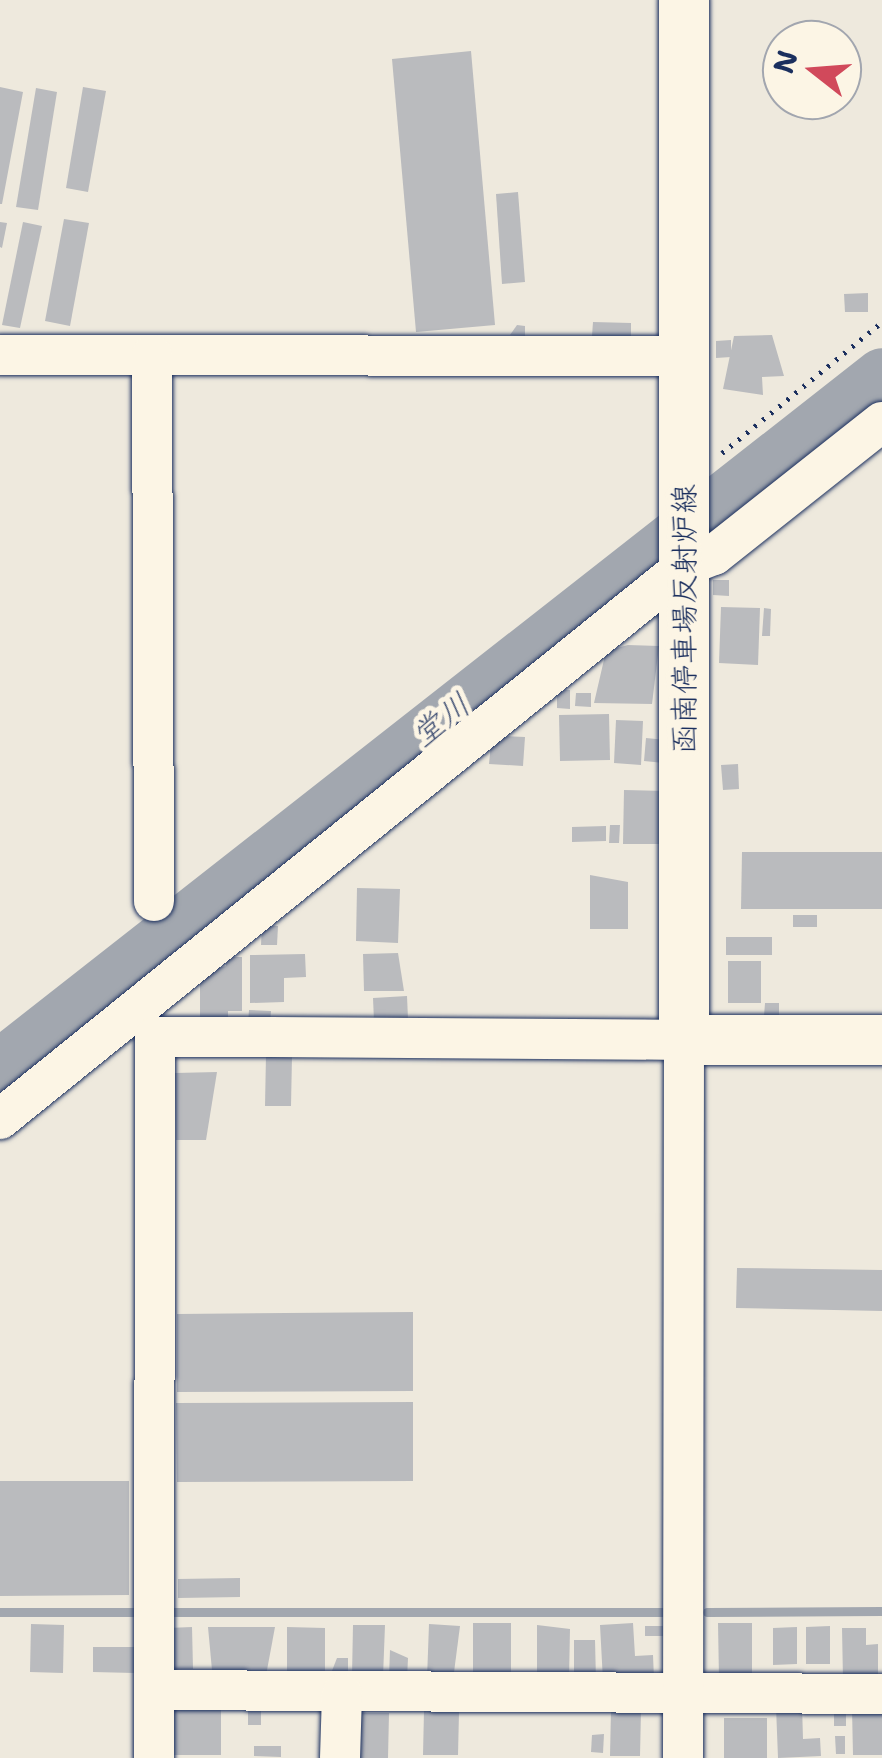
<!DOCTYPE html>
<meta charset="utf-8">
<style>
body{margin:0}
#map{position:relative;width:882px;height:1758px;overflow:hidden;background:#eee9dd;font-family:"Shantell Sans","Klee One",sans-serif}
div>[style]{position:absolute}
.stream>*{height:9px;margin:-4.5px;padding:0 4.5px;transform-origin:4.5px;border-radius:4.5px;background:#a2a7af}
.river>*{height:55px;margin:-27.5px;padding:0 27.5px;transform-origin:27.5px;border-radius:27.5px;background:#a2a7af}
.building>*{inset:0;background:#babbbe}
.path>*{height:5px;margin-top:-2.5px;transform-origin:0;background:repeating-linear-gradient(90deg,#1b2f5e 0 2.5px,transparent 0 10.5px)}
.roads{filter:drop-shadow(0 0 2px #1b2f5e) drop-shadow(0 0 2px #1b2f5e)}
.minor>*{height:40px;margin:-20px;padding:0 20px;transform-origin:20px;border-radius:20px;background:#fcf5e5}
.major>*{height:50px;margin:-25px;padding:0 25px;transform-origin:25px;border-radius:25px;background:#fcf5e5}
span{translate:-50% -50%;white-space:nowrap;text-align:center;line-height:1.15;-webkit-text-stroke:10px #fcf5e5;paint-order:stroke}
.street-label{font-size:30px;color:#1b2f5e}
.water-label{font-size:32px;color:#445376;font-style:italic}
.north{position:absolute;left:762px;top:20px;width:100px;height:100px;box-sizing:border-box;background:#fcf5e5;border:2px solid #a2a6af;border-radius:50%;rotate:287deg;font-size:28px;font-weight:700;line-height:40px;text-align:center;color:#1b2f5e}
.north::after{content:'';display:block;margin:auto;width:35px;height:45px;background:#d1495b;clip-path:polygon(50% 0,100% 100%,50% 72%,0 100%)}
</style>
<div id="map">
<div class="stream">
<div style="left:0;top:1612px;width:143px"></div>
<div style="left:164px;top:1612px;width:507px"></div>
<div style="left:707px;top:1612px;width:175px;rotate:-0.3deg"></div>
</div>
<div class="river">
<div style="left:0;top:1066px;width:1120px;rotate:-38.08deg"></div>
</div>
<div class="building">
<div style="clip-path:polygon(471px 51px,495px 325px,416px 332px,392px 59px)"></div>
<div style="clip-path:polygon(0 87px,23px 92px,2px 204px,0 204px)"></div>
<div style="clip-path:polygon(83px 87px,106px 91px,88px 192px,66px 188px)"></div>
<div style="clip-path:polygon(36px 88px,57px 92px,38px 210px,16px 207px)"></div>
<div style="clip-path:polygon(518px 192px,525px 282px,502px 284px,496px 194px)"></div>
<div style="clip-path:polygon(64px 219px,89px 223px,70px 326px,45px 321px)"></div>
<div style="clip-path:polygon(0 222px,7px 223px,2px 248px,0 247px)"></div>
<div style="clip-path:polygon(23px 222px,42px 226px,20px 328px,2px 325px)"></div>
<div style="clip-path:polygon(868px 293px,868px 312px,845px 312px,844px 294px)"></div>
<div style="clip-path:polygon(593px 322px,631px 323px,631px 337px,592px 336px)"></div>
<div style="clip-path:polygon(517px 325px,525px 326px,525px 336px,510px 335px)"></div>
<div style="clip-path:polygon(772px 335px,784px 376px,762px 377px,763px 395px,723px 389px,734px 336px)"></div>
<div style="clip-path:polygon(731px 340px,731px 357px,716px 358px,716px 341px)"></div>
<div style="clip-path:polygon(713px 580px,729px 580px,729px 596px,713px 595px)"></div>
<div style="clip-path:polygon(721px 607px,760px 608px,758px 665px,719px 663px)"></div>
<div style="clip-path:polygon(764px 608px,771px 609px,770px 636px,762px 636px)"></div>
<div style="clip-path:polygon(628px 645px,659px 646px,652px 704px,594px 703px,606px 651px)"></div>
<div style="clip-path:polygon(557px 689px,570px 690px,570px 709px,557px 708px)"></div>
<div style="clip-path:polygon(576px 693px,591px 693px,591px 707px,575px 706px)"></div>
<div style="clip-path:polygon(609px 714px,610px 760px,560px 761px,559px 715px)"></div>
<div style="clip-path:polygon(616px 720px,643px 721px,641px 765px,614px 763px)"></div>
<div style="clip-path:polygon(502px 736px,525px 737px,523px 766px,489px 764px,491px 743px)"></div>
<div style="clip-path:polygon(646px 738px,666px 740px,664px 763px,644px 761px)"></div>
<div style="clip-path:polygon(738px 764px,739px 789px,723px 790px,721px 765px)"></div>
<div style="clip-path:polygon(624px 790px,666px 791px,665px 844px,623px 844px)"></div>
<div style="clip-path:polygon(610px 825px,620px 825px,619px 843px,609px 843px)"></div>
<div style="clip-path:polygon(606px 826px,606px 841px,572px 842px,572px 827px)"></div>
<div style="clip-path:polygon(742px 852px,882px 852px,882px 909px,741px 909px)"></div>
<div style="clip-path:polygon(590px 875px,628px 882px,628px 929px,590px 929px)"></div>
<div style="clip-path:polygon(357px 888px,400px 889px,398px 943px,356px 941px)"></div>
<div style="clip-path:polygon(793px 915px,817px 915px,817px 927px,793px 927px)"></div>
<div style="clip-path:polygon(262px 925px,278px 926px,277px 945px,261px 945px)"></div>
<div style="clip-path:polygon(726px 937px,772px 937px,772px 955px,726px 955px)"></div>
<div style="clip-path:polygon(398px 953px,404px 991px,364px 991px,363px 954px)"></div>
<div style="clip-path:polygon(305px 954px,306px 977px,284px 978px,284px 1002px,250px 1003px,250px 955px)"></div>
<div style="clip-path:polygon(225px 957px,242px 957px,242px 1011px,228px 1011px,228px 1023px,200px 1023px,200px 973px,226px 966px)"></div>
<div style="clip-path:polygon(728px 961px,761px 961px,761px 1003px,728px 1003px)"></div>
<div style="clip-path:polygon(407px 996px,408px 1019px,374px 1021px,373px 998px)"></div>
<div style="clip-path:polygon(765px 1003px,779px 1003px,779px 1017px,764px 1016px)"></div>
<div style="clip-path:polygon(249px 1010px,271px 1011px,270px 1024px,248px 1023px)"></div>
<div style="clip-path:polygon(266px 1055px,292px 1056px,291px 1106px,265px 1106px)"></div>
<div style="clip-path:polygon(217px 1072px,206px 1140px,176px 1140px,175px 1073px)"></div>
<div style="clip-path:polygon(737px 1268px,882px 1270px,882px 1311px,736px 1308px)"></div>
<div style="clip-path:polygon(413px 1312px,413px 1391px,177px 1392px,177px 1314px)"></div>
<div style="clip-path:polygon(413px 1402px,413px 1481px,177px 1482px,176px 1403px)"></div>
<div style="clip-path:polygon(0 1481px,129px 1481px,129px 1595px,0 1596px)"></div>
<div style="clip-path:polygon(240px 1578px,240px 1597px,178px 1598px,178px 1579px)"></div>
<div style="clip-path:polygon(473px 1623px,511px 1623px,511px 1674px,473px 1674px)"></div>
<div style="clip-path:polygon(633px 1623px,635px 1656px,653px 1655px,654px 1679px,603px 1681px,600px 1625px)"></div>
<div style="clip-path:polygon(718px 1623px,752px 1623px,752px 1678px,719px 1679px)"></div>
<div style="clip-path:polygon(31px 1624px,64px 1625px,63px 1673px,30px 1672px)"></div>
<div style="clip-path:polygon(429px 1624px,460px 1626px,453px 1680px,427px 1679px)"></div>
<div style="clip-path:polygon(353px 1625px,385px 1625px,383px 1677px,352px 1676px)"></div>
<div style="clip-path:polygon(537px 1625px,570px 1629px,569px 1679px,537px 1679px)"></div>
<div style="clip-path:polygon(645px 1626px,663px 1626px,663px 1636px,645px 1636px)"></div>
<div style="clip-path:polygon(830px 1626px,830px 1664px,806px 1664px,806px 1627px)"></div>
<div style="clip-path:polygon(192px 1627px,193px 1669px,169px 1669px,168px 1628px)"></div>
<div style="clip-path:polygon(208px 1627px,275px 1627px,265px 1681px,213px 1681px)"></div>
<div style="clip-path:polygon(287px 1627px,325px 1628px,325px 1680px,287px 1672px)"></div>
<div style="clip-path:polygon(797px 1627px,797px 1664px,773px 1665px,773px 1628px)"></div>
<div style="clip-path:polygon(842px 1628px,866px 1628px,866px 1645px,878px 1644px,878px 1680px,843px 1680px)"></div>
<div style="clip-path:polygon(574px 1640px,595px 1640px,596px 1681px,574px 1681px)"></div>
<div style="clip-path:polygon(93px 1647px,135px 1647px,134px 1673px,93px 1672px)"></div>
<div style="clip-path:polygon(390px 1650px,408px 1658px,407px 1679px,389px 1678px)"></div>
<div style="clip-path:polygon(337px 1658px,348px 1658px,348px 1681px,328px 1681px)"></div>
<div style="clip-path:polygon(248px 1704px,261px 1704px,261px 1725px,248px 1725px)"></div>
<div style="clip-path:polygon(802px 1705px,803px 1739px,820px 1738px,821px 1756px,778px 1758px,776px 1707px)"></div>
<div style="clip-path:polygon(169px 1706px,221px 1706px,221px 1755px,169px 1755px)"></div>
<div style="clip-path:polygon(846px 1706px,846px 1726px,834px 1726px,834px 1707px)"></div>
<div style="clip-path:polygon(882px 1708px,882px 1755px,853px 1755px,852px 1709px)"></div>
<div style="clip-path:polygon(611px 1710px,641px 1710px,640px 1756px,610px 1756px)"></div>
<div style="clip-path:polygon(424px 1711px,459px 1712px,458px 1755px,423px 1755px)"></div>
<div style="clip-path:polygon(356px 1713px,389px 1713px,388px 1758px,355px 1758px)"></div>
<div style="clip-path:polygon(724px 1718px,767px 1718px,767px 1758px,724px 1758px)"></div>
<div style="clip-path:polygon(604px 1734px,603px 1753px,591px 1752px,592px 1735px)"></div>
<div style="clip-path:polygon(835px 1736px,845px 1736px,845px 1754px,836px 1754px)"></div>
<div style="clip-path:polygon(254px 1746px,281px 1746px,281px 1757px,254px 1756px)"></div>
</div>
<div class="path">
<div style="left:722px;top:453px;width:207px;rotate:-39.3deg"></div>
</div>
<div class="roads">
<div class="minor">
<div style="left:0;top:355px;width:687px;rotate:0.08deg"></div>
<div style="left:152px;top:355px;width:546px;rotate:89.79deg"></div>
<div style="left:0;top:1119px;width:880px;rotate:-38.91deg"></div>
<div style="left:685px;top:566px;width:31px;rotate:-21deg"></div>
<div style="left:714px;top:555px;width:214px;rotate:-38.4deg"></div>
<div style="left:154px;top:1690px;width:728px;rotate:0.31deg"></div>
<div style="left:154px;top:1758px;width:721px;rotate:-89.92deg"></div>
<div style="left:155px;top:1037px;width:116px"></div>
<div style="left:271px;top:1037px;width:413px;rotate:0.4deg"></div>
<div style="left:684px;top:1040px;width:718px;rotate:90.08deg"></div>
<div style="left:340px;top:1758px;width:64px;rotate:-88.2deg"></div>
</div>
<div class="major">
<div style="left:684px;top:0;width:1040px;rotate:90deg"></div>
<div style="left:684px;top:1040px;width:198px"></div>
</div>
</div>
<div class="street-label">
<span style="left:685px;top:619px;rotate:-90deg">函南停車場反射炉線</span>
</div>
<div class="water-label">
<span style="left:441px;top:720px;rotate:-38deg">堂川</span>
</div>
<div class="north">N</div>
</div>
